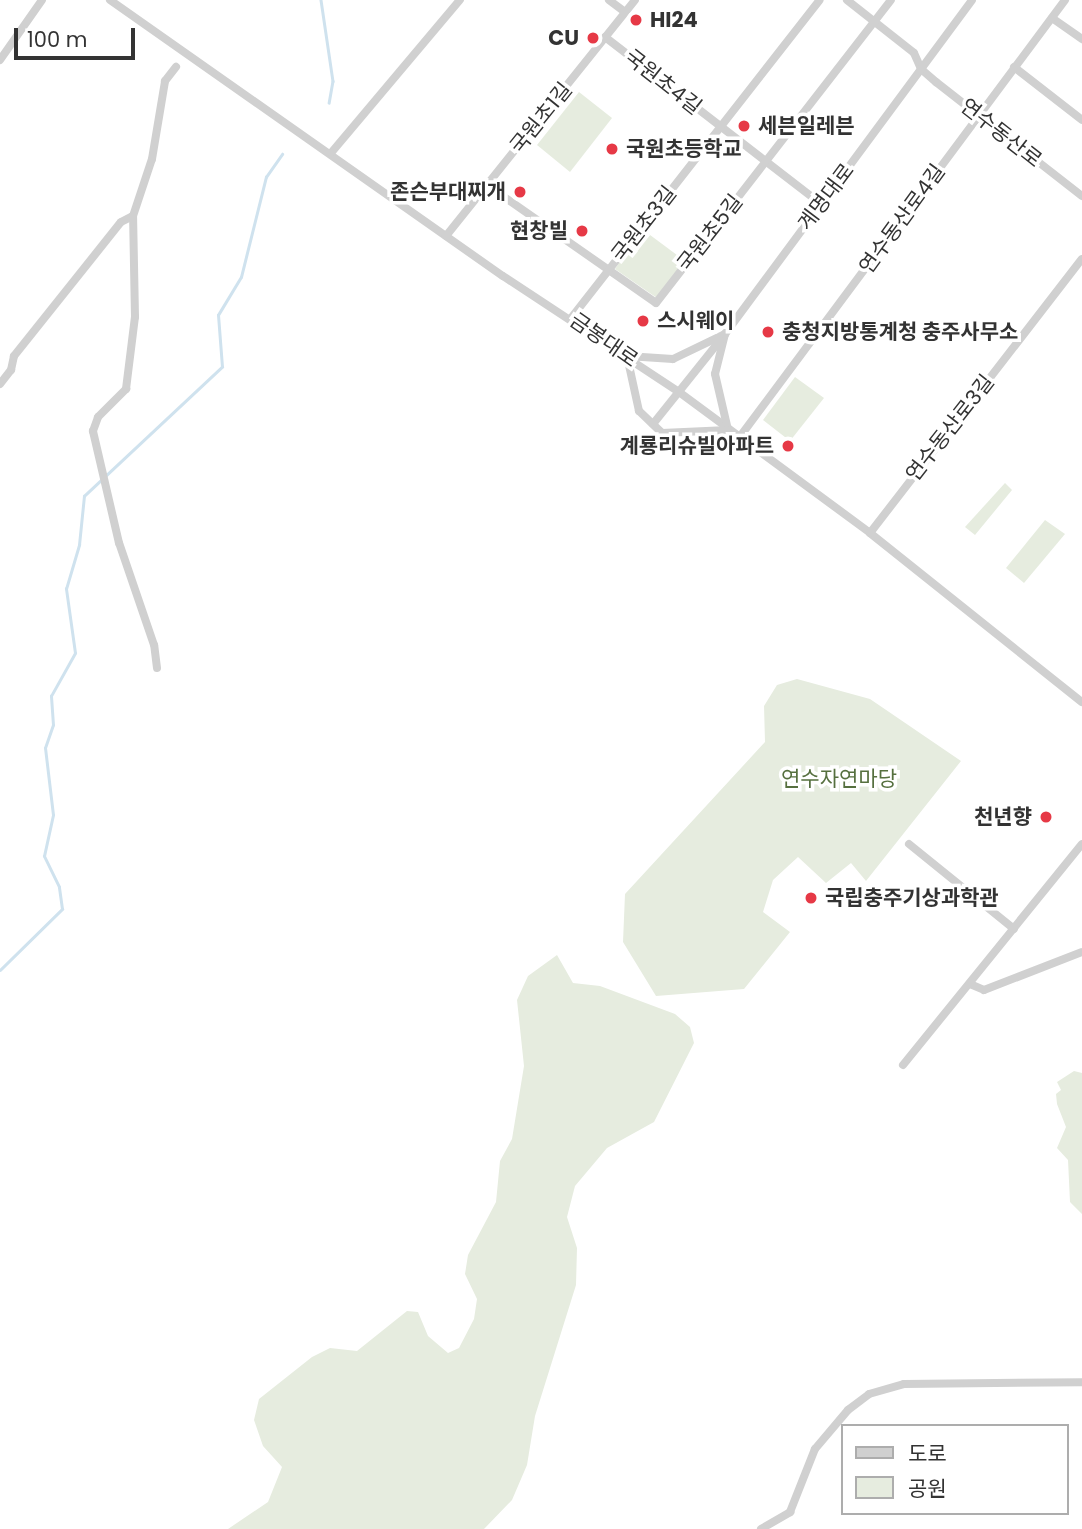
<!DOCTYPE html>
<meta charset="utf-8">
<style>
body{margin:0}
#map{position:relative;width:1082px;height:1529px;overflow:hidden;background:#fff;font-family:Poppins,"Noto Sans KR",sans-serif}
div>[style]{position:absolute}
.green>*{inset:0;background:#e6ecdf}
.stream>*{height:2.5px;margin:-1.25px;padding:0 1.25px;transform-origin:1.25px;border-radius:1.25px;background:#cfe2ee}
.minor>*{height:8px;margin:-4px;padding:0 4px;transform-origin:4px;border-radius:4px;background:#d0d0d0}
.dots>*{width:19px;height:19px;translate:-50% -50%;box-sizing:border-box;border:4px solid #fff;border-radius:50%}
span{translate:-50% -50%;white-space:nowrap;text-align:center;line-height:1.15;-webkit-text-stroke:7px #fff;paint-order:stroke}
.poi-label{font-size:21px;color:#333;font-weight:700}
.left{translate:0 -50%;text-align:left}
.right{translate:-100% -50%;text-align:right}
.street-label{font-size:21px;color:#333}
.park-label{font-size:21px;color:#56703f}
.legend{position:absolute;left:841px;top:1424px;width:228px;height:91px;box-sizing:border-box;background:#fff;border:2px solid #adadad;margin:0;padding:9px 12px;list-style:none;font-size:21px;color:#333}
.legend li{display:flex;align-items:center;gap:14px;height:35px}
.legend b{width:35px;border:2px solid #adadad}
.scale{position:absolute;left:14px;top:28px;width:121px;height:32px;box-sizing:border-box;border:4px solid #333;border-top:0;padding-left:9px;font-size:21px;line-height:24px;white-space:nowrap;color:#333;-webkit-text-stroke:5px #fff;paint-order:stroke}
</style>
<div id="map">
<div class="green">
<div style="clip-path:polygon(579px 92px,612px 118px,570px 172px,537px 145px)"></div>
<div style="clip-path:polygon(642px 229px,685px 261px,657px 298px,615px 269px)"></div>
<div style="clip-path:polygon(795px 377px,824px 398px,790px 441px,763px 420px)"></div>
<div style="clip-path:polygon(1005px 483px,1012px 490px,975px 535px,965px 527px)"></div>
<div style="clip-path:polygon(1045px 520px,1065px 534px,1024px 583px,1006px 568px)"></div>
<div style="clip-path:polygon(797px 679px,870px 699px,961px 761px,866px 881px,851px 863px,826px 883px,798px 857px,773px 880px,763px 912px,790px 932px,744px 989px,656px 996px,623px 942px,625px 894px,765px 742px,764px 706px,777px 685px)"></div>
<div style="clip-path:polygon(557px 955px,573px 983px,600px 986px,675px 1014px,690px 1027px,694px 1043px,654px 1122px,607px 1148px,575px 1186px,567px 1217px,577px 1248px,576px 1285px,535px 1416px,527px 1465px,512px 1500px,484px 1529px,228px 1529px,268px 1502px,282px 1467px,263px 1446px,254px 1420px,259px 1399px,312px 1357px,330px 1348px,357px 1351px,407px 1311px,418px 1312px,428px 1336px,448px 1353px,459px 1348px,474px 1319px,477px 1299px,465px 1274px,468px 1255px,496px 1202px,500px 1161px,512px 1139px,524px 1066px,517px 1000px,528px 976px)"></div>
<div style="clip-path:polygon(1074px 1071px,1082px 1073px,1082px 1214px,1070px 1202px,1068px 1160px,1057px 1148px,1066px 1127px,1057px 1104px,1056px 1094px,1061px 1090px,1057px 1082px)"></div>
</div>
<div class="stream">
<div style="left:321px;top:0;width:82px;rotate:81.6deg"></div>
<div style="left:333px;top:81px;width:22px;rotate:100deg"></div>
<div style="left:0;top:970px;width:87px;rotate:-44.5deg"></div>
<div style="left:62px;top:909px;width:22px;rotate:-98deg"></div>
<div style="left:59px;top:887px;width:34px;rotate:-116deg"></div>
<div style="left:44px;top:856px;width:42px;rotate:-77.6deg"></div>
<div style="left:53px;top:815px;width:67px;rotate:-96.8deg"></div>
<div style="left:45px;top:748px;width:24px;rotate:-71deg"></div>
<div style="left:53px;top:725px;width:29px;rotate:-94deg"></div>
<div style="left:51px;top:696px;width:49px;rotate:-60.8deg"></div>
<div style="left:75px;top:653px;width:65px;rotate:-98deg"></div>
<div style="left:66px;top:589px;width:46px;rotate:-73.5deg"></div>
<div style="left:79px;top:545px;width:49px;rotate:-84.2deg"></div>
<div style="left:84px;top:496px;width:189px;rotate:-43.1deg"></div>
<div style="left:222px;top:367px;width:52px;rotate:-94.4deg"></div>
<div style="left:218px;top:315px;width:44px;rotate:-58.8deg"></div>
<div style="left:241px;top:277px;width:103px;rotate:-76deg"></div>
<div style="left:266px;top:177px;width:28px;rotate:-55deg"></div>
</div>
<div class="minor">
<div style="left:110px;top:0;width:480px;rotate:35.1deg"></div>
<div style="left:503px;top:276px;width:211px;rotate:33.4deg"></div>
<div style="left:679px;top:392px;width:237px;rotate:36.4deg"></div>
<div style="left:870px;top:533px;width:271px;rotate:38.6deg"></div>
<div style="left:609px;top:0;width:20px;rotate:37deg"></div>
<div style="left:847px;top:0;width:85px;rotate:38.3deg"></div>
<div style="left:914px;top:53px;width:17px;rotate:66deg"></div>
<div style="left:921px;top:69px;width:20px;rotate:41deg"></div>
<div style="left:936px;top:82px;width:185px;rotate:38deg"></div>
<div style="left:1052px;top:18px;width:37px;rotate:35deg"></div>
<div style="left:605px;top:37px;width:273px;rotate:37.7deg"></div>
<div style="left:0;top:60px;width:73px;rotate:-55deg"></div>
<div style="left:1014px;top:67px;width:86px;rotate:37.9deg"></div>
<div style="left:331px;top:153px;width:200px;rotate:-49.9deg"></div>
<div style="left:487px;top:185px;width:206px;rotate:34.9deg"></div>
<div style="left:656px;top:303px;width:383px;rotate:-52.2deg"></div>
<div style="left:446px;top:236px;width:302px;rotate:-51.3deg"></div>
<div style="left:572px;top:317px;width:402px;rotate:-52deg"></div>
<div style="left:725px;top:334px;width:41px;rotate:104deg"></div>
<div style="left:715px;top:374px;width:57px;rotate:76.9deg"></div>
<div style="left:728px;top:430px;width:66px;rotate:177.4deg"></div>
<div style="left:662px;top:433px;width:32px;rotate:-136deg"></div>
<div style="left:639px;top:411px;width:56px;rotate:-102.3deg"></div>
<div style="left:627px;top:356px;width:46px;rotate:3.7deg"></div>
<div style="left:673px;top:359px;width:58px;rotate:-25.7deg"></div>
<div style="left:0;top:384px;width:18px;rotate:-52deg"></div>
<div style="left:11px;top:370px;width:14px;rotate:-78deg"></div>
<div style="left:14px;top:356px;width:171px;rotate:-51.4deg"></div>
<div style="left:121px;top:222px;width:13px;rotate:-27deg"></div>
<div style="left:653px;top:424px;width:115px;rotate:-51.3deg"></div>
<div style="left:725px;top:334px;width:415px;rotate:-53.5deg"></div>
<div style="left:739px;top:438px;width:546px;rotate:-53.34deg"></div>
<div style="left:870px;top:533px;width:346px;rotate:-52.3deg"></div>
<div style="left:157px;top:668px;width:23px;rotate:-97deg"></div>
<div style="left:154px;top:645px;width:108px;rotate:-108.9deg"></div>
<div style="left:119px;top:543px;width:115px;rotate:-103.1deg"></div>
<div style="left:93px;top:431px;width:15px;rotate:-70deg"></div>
<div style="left:98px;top:417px;width:40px;rotate:-45deg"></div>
<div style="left:126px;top:389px;width:73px;rotate:-82.9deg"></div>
<div style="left:135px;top:317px;width:101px;rotate:-91.1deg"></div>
<div style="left:133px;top:216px;width:60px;rotate:-71.6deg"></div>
<div style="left:152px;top:159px;width:79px;rotate:-80.5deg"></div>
<div style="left:165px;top:81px;width:18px;rotate:-52deg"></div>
<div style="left:909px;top:844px;width:135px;rotate:39deg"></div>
<div style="left:970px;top:984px;width:15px;rotate:23deg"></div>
<div style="left:984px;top:990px;width:105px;rotate:-21.2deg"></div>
<div style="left:903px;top:1065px;width:284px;rotate:-51deg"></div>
<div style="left:761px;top:1529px;width:34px;rotate:-30deg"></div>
<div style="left:790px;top:1512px;width:68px;rotate:-68.4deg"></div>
<div style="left:815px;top:1449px;width:51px;rotate:-49.8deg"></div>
<div style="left:848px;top:1410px;width:26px;rotate:-37deg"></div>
<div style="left:869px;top:1394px;width:36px;rotate:-16deg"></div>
<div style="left:904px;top:1384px;width:178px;rotate:-0.6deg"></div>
</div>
<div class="dots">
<div style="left:636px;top:20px;background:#e63946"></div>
<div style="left:593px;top:38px;background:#e63946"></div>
<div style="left:744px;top:126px;background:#e63946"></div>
<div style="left:612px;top:149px;background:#e63946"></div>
<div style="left:520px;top:192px;background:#e63946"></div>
<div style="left:582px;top:231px;background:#e63946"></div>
<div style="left:643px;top:321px;background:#e63946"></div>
<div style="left:768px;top:332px;background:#e63946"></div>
<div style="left:788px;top:446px;background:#e63946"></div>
<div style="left:1046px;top:817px;background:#e63946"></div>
<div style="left:811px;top:898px;background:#e63946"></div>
</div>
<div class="poi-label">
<span class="left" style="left:650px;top:20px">HI24</span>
<span class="right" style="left:579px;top:38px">CU</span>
<span class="left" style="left:758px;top:126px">세븐일레븐</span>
<span class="left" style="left:626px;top:149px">국원초등학교</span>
<span class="right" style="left:506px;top:192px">존슨부대찌개</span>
<span class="right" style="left:568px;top:231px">현창빌</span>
<span class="left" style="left:657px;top:321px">스시웨이</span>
<span class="left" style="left:782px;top:332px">충청지방통계청 충주사무소</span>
<span class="right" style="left:774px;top:446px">계룡리슈빌아파트</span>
<span class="right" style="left:1032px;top:817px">천년향</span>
<span class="left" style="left:825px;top:898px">국립충주기상과학관</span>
</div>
<div class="street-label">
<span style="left:663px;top:82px;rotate:38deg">국원초4길</span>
<span style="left:541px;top:118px;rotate:-51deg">국원초1길</span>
<span style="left:1001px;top:133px;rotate:38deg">연수동산로</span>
<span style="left:826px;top:197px;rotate:-53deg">계명대로</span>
<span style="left:902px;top:219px;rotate:-54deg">연수동산로4길</span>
<span style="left:644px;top:224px;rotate:-52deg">국원초3길</span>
<span style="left:710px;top:233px;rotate:-52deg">국원초5길</span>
<span style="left:604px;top:340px;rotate:35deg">금봉대로</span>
<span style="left:950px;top:428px;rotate:-52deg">연수동산로3길</span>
</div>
<div class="park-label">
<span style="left:839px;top:779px">연수자연마당</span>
</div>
<ul class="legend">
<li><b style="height:9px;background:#d0d0d0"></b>도로</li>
<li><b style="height:19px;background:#e6ecdf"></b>공원</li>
</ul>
<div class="scale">100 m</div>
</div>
